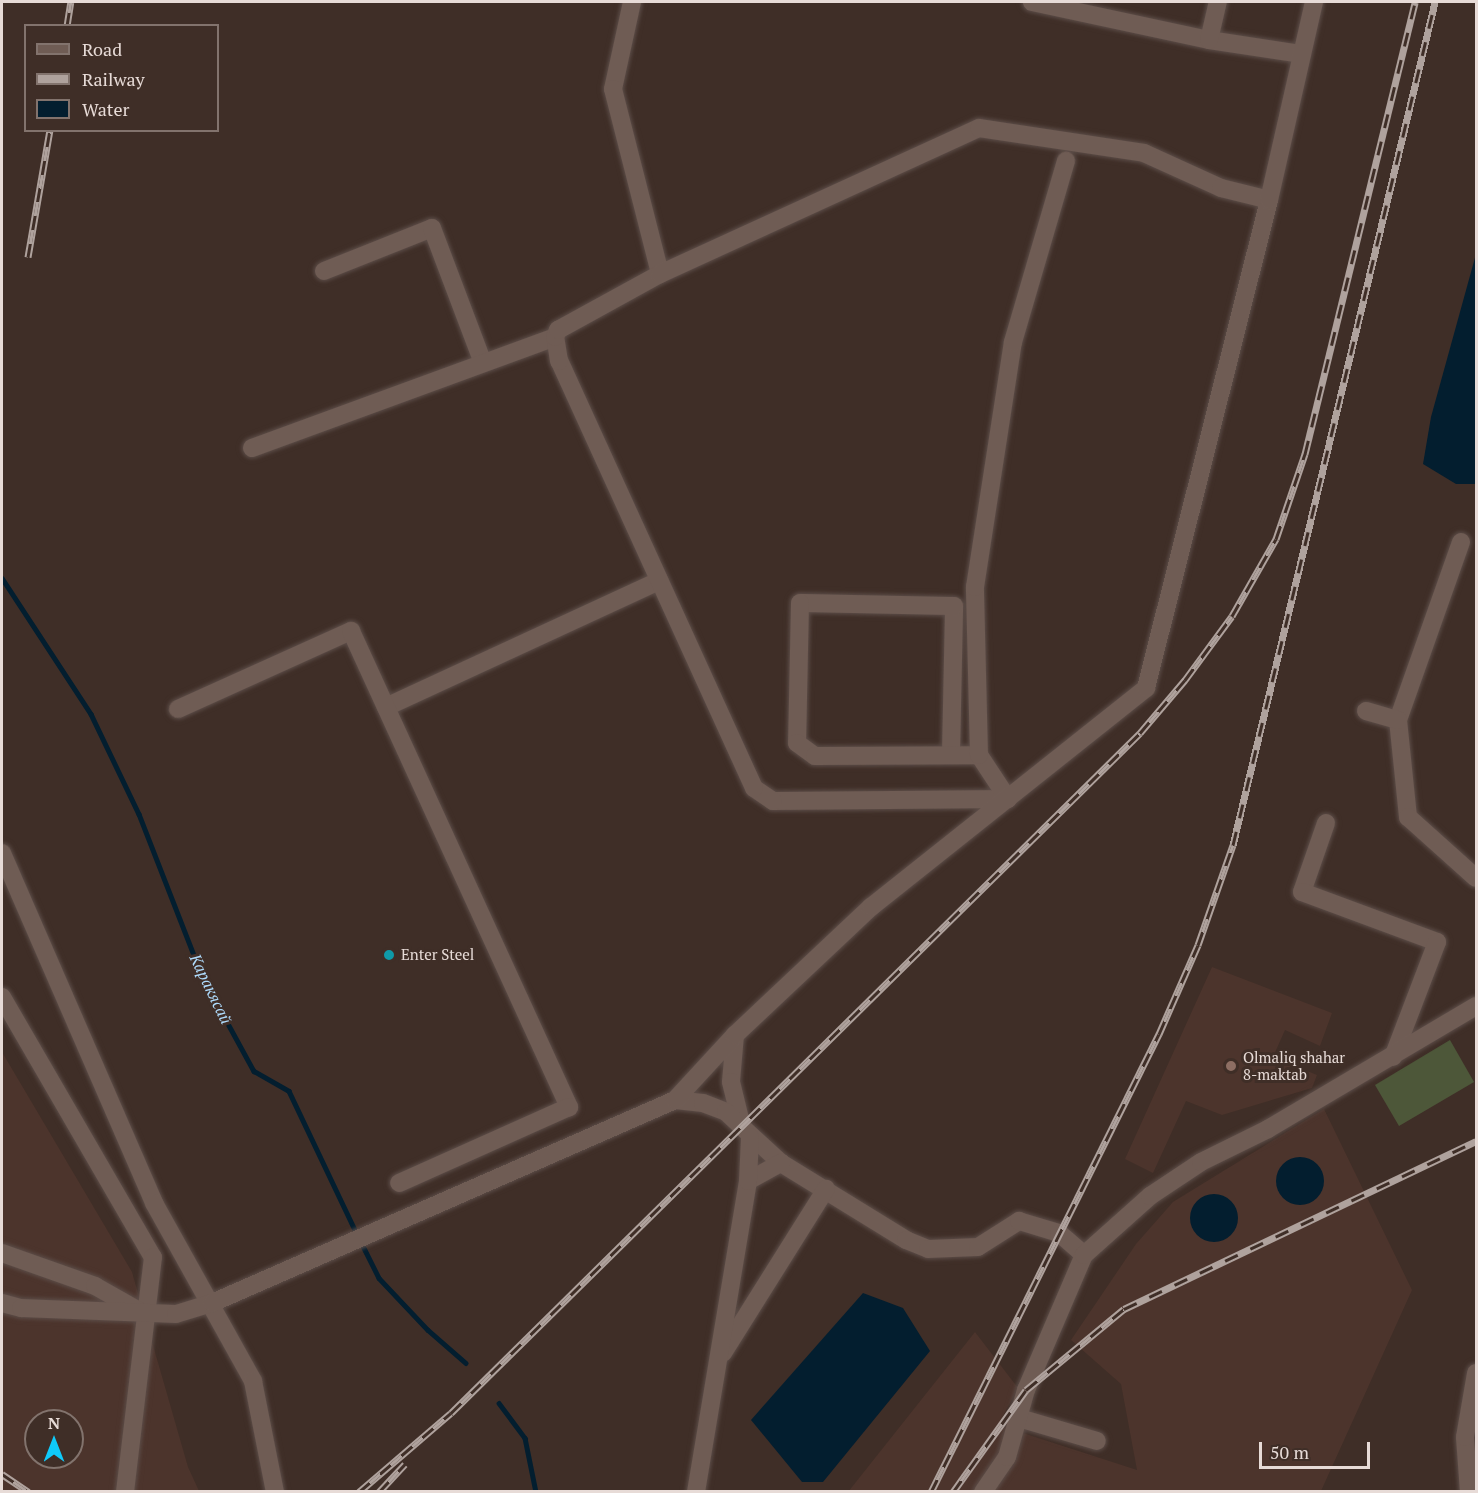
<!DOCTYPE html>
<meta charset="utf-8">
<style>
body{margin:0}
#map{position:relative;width:1478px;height:1493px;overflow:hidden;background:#3f2e27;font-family:"PT Serif",serif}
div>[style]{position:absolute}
.built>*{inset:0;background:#4c342c}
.green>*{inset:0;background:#4d5739}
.water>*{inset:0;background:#031e2f}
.round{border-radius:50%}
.stream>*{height:4.5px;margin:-2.25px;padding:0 2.25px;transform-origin:2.25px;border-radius:2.25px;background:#031e2f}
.roads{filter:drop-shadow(0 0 2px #5c4d48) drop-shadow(0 0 2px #5c4d48)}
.minor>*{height:18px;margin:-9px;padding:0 9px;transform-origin:9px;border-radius:9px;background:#6f5c54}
.rail>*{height:7px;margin-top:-3.5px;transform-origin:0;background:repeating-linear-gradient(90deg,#3f2e27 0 14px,#afa29d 0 28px);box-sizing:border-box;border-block:2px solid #afa29d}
.dots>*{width:16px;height:16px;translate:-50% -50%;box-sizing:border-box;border:3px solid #3f2e27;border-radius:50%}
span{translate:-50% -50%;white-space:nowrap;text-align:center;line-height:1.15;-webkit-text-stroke:6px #3f2e27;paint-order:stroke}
.poi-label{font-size:15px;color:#e7dbd7}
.left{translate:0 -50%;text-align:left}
.water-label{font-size:16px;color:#aedafb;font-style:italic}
.frame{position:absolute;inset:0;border:3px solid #e7dbd7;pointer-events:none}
.legend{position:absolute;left:24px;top:24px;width:195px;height:108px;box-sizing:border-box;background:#3f2e27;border:2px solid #82736d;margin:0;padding:8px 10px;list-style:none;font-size:18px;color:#e7dbd7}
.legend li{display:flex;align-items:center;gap:12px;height:30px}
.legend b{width:30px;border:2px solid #82736d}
.north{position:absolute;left:24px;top:1409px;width:60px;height:60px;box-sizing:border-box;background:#3f2e27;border:2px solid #82736d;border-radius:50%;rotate:0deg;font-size:16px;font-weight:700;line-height:24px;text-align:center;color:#e7dbd7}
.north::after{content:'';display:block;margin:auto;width:21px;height:27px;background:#0fcafa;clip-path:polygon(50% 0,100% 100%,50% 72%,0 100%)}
.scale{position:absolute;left:1259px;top:1442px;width:111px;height:27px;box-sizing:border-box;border:3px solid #e7dbd7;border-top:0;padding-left:8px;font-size:18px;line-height:21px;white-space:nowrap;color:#e7dbd7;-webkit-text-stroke:4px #3f2e27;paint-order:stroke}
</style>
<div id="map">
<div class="built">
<div style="clip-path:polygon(1212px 967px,1332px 1013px,1320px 1046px,1285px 1030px,1273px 1057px,1317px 1075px,1312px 1088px,1222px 1115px,1186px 1101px,1153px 1173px,1125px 1159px)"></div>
<div style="clip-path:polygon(evenodd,2px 1052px,132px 1272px,188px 1467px,199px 1491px,2px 1491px,2px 1052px,36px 1421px,72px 1421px,72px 1457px,36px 1457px,36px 1421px)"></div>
<div style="clip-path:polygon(1324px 1109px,1412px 1290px,1321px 1491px,848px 1492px,975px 1332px,1018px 1388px,998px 1425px,1137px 1470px,1121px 1384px,1071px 1340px,1136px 1244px,1173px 1202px)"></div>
</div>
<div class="green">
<div style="clip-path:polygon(1450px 1040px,1474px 1082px,1399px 1126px,1375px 1085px)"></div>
</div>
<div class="water">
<div style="clip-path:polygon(1476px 254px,1476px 484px,1456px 484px,1423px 464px,1431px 417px)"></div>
<div class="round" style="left:1276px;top:1157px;width:48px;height:48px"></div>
<div class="round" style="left:1190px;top:1194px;width:48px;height:48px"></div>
<div style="clip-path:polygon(863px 1293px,903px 1308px,930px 1351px,823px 1482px,802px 1482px,751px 1420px)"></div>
</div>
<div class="stream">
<div style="left:2px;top:578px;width:163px;rotate:56.8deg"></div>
<div style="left:91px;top:714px;width:111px;rotate:64.4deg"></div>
<div style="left:139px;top:814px;width:176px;rotate:68.7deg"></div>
<div style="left:203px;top:978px;width:106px;rotate:61.3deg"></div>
<div style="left:254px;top:1071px;width:40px;rotate:29.7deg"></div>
<div style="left:289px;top:1091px;width:158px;rotate:64.6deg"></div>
<div style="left:361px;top:1242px;width:40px;rotate:63.4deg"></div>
<div style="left:379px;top:1278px;width:71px;rotate:46.7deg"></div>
<div style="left:428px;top:1330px;width:50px;rotate:41deg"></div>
<div style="left:499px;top:1403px;width:44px;rotate:53.4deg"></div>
<div style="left:525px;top:1438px;width:55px;rotate:78.5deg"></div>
</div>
<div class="roads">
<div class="minor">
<div style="left:632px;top:2px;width:89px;rotate:102.3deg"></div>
<div style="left:613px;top:89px;width:191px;rotate:75.7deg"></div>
<div style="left:1032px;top:2px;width:181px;rotate:12.1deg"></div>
<div style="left:1209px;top:40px;width:94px;rotate:8.6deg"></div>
<div style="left:1209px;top:40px;width:39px;rotate:-77deg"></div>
<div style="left:324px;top:271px;width:116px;rotate:-21.7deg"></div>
<div style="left:432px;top:228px;width:144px;rotate:69.3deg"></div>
<div style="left:252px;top:448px;width:323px;rotate:-20.1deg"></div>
<div style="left:1461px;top:542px;width:189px;rotate:109.5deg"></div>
<div style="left:1398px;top:720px;width:98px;rotate:84.1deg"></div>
<div style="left:1408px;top:817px;width:91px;rotate:41.9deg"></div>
<div style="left:386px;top:707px;width:301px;rotate:-24.8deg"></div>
<div style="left:178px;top:709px;width:190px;rotate:-24.3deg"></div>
<div style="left:351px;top:631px;width:524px;rotate:65.39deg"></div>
<div style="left:569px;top:1107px;width:186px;rotate:155.9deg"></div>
<div style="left:1366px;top:711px;width:33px;rotate:16deg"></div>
<div style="left:951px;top:754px;width:148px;rotate:-88.8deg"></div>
<div style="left:954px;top:606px;width:154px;rotate:-178.9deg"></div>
<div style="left:800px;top:603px;width:140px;rotate:91.2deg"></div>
<div style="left:797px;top:743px;width:22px;rotate:36deg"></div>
<div style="left:815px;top:756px;width:164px;rotate:-0.3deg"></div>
<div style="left:1008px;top:799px;width:235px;rotate:179.5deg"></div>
<div style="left:773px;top:801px;width:23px;rotate:-146deg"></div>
<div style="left:754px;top:788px;width:469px;rotate:-114.5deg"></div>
<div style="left:559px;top:361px;width:24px;rotate:-99deg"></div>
<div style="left:555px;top:337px;width:8px;rotate:-67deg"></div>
<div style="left:558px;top:330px;width:116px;rotate:-28.8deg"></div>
<div style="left:660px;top:274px;width:351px;rotate:-24.6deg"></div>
<div style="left:979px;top:128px;width:167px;rotate:8.6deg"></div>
<div style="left:1144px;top:153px;width:85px;rotate:24.4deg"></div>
<div style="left:1221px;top:188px;width:49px;rotate:14deg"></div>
<div style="left:1008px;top:799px;width:53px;rotate:-123.4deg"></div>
<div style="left:979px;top:755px;width:168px;rotate:-91.4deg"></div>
<div style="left:975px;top:587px;width:248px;rotate:-81.2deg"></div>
<div style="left:1013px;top:342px;width:189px;rotate:-73.7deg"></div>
<div style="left:1326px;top:823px;width:73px;rotate:109.2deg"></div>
<div style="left:1302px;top:892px;width:144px;rotate:20.3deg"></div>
<div style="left:1437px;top:942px;width:123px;rotate:110.9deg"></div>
<div style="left:2px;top:853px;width:382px;rotate:66.5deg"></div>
<div style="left:154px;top:1203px;width:204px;rotate:60.9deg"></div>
<div style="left:253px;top:1381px;width:113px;rotate:78.8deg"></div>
<div style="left:2px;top:997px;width:301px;rotate:59.9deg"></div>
<div style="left:153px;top:1257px;width:237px;rotate:96.8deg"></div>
<div style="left:735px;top:1035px;width:47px;rotate:94.9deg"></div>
<div style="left:731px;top:1082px;width:46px;rotate:76.3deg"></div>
<div style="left:742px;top:1127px;width:53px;rotate:42.7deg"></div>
<div style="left:781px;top:1163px;width:147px;rotate:31.6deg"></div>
<div style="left:906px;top:1240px;width:24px;rotate:22deg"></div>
<div style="left:928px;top:1249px;width:50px;rotate:-2.3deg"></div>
<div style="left:978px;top:1247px;width:49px;rotate:-32.4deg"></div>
<div style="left:1019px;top:1221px;width:42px;rotate:16.7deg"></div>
<div style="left:1059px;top:1233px;width:33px;rotate:41deg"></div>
<div style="left:675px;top:1100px;width:28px;rotate:6deg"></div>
<div style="left:703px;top:1103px;width:25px;rotate:21deg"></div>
<div style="left:726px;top:1112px;width:22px;rotate:43deg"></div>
<div style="left:748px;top:1181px;width:38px;rotate:-29deg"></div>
<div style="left:2px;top:1253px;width:99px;rotate:19.5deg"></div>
<div style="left:95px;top:1286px;width:53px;rotate:29.5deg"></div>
<div style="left:2px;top:1303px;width:20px;rotate:15deg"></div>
<div style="left:21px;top:1308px;width:155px;rotate:2.2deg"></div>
<div style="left:176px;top:1314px;width:38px;rotate:-17deg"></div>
<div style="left:212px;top:1303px;width:506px;rotate:-23.67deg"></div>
<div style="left:675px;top:1100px;width:88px;rotate:-47.3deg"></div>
<div style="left:735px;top:1035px;width:187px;rotate:-43.3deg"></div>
<div style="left:871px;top:907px;width:352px;rotate:-38.5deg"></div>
<div style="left:1146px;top:688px;width:503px;rotate:-75.85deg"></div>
<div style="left:1269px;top:200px;width:203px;rotate:-77.2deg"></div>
<div style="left:723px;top:1353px;width:194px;rotate:-57.9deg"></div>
<div style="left:1019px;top:1418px;width:81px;rotate:16.4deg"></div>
<div style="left:696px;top:1492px;width:315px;rotate:-80.5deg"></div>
<div style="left:748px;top:1181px;width:44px;rotate:-87.4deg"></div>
<div style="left:983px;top:1492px;width:42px;rotate:-55.6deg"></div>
<div style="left:1007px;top:1457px;width:70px;rotate:-74.2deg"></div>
<div style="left:1026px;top:1390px;width:147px;rotate:-66.8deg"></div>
<div style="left:1084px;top:1255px;width:89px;rotate:-41.8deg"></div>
<div style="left:1150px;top:1196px;width:61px;rotate:-33.7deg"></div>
<div style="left:1201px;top:1162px;width:75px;rotate:-26.2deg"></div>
<div style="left:1268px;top:1129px;width:242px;rotate:-30.6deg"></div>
<div style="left:1469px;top:1492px;width:55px;rotate:-94.2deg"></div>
<div style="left:1465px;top:1437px;width:65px;rotate:-80.2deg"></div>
</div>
</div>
<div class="rail">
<div style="left:67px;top:26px;width:24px;rotate:-81deg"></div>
<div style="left:28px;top:257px;width:129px;rotate:-80.2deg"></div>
<div style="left:2px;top:1474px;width:32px;rotate:34deg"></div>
<div style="left:359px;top:1492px;width:121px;rotate:-40.7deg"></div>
<div style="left:451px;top:1413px;width:968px;rotate:-44.62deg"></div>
<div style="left:1140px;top:733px;width:70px;rotate:-49.7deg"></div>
<div style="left:1185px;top:680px;width:79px;rotate:-53.7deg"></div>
<div style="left:1232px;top:616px;width:89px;rotate:-60.3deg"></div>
<div style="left:1276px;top:539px;width:90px;rotate:-71.2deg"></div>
<div style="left:1305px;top:454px;width:465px;rotate:-76.3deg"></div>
<div style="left:379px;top:1492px;width:38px;rotate:-47deg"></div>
<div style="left:931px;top:1492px;width:512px;rotate:-63.54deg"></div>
<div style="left:1159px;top:1034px;width:97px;rotate:-66.3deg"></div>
<div style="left:1198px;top:945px;width:106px;rotate:-70.7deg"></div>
<div style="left:1233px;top:845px;width:867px;rotate:-76.52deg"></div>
<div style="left:953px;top:1492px;width:125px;rotate:-54.4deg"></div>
<div style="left:1026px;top:1390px;width:127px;rotate:-39.6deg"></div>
<div style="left:1124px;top:1309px;width:390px;rotate:-25.5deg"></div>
</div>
<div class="dots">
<div style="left:389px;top:955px;background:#0f9aa8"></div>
<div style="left:1231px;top:1066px;background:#8d6e63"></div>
</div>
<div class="poi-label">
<span class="left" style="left:401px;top:955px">Enter Steel</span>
<span class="left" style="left:1243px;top:1066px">Olmaliq shahar<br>8-maktab</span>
</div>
<div class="water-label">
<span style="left:211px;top:989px;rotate:64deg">Каракясай</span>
</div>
<div class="frame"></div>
<ul class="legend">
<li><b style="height:8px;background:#6f5c54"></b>Road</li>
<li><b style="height:8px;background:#afa29d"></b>Railway</li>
<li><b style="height:16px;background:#031e2f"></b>Water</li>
</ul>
<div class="north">N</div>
<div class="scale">50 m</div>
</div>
